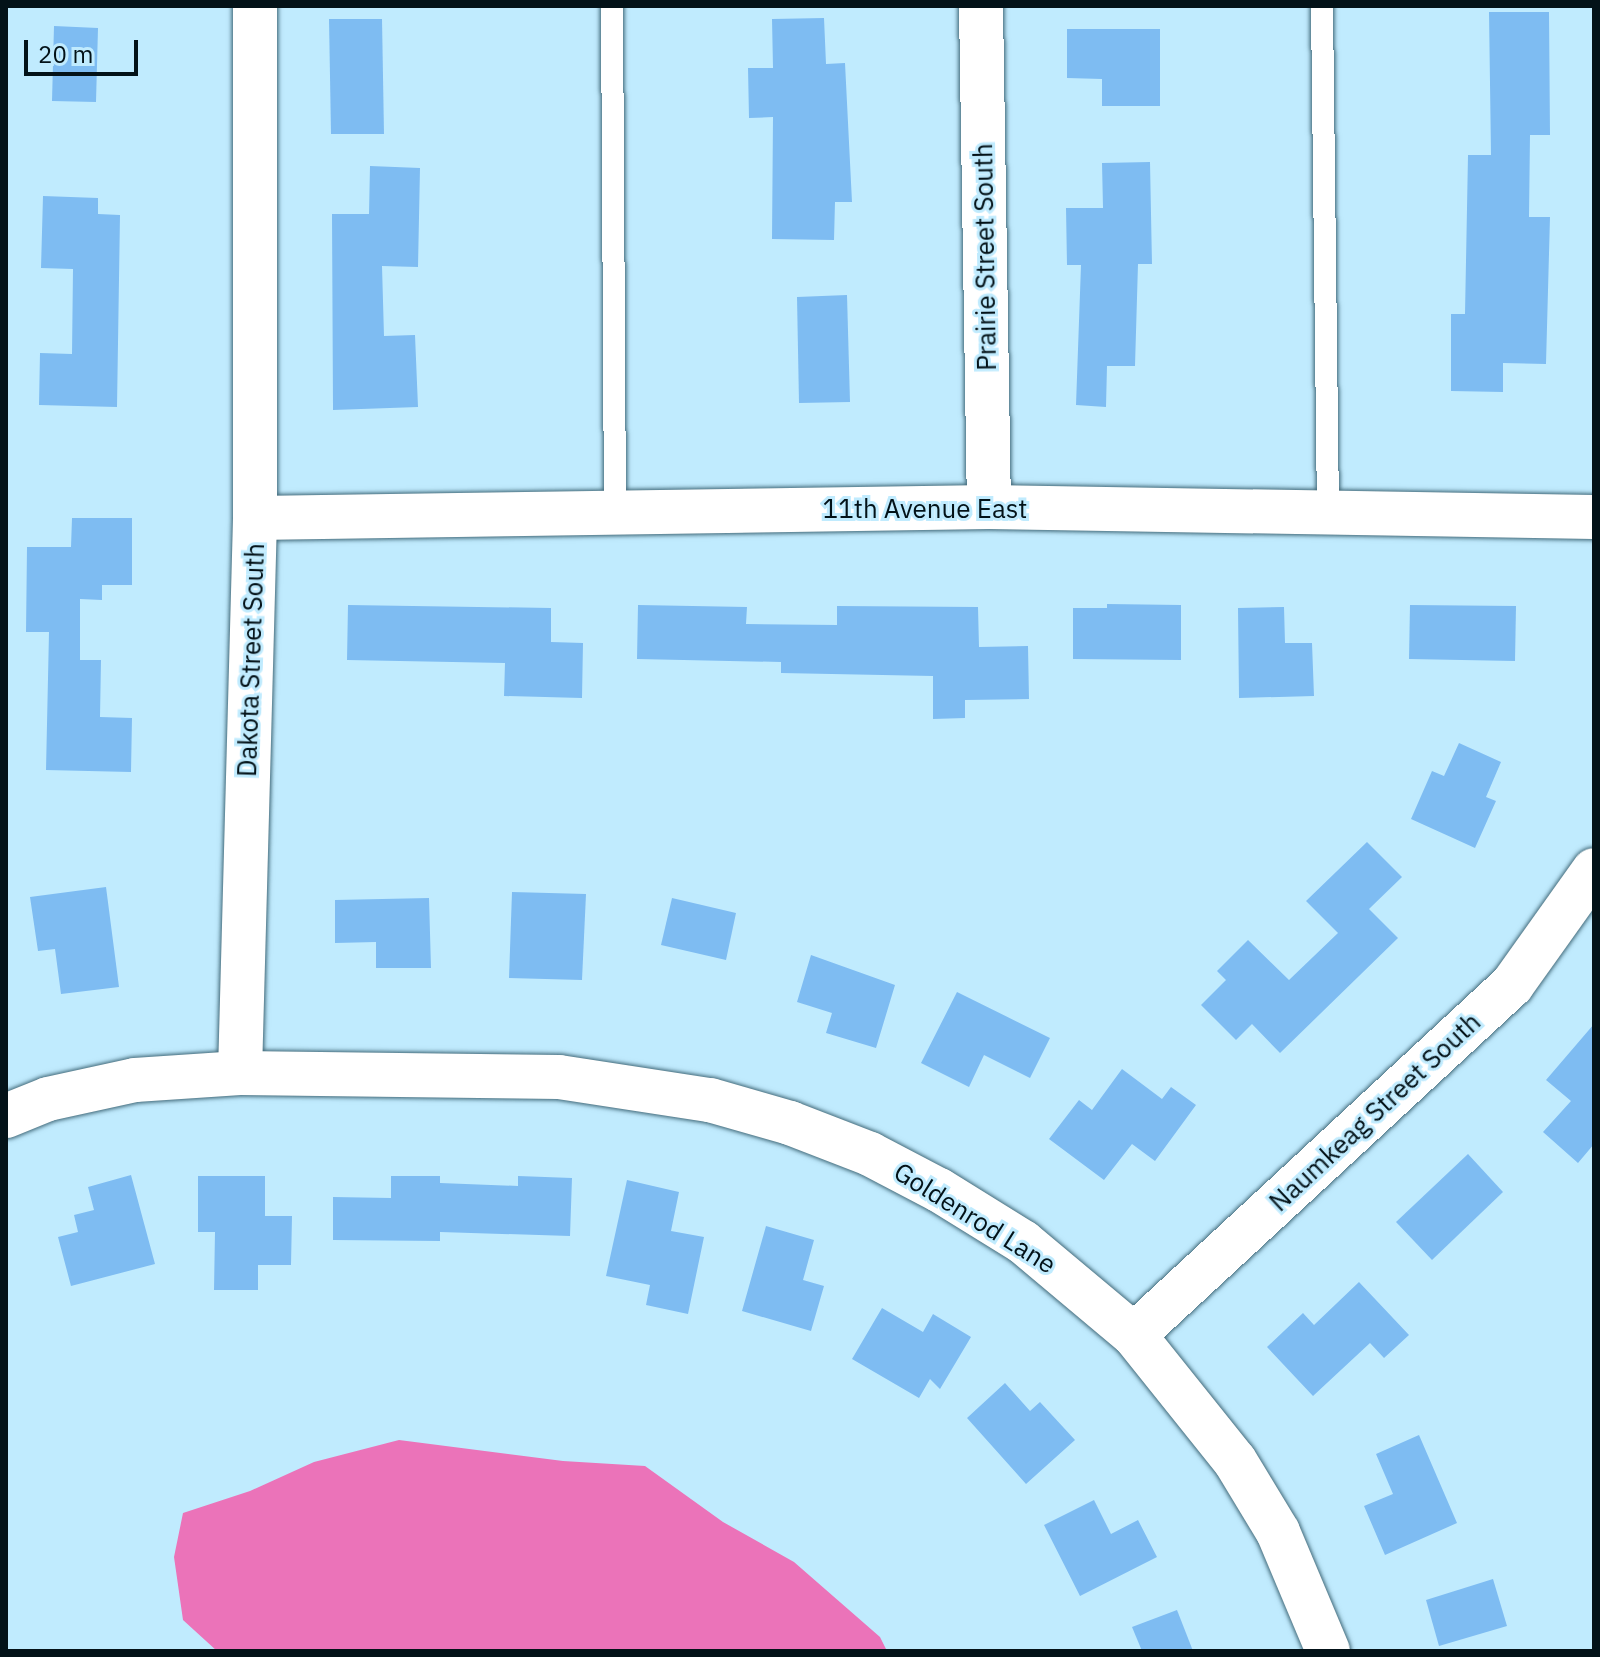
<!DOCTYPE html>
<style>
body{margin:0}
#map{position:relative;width:1600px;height:1657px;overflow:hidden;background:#c0ebfe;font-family:"IBM Plex Sans",sans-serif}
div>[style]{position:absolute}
.water>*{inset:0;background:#eb73b9}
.building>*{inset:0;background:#7ebcf2}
.roads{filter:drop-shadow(0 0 2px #436b7b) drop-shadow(0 0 2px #436b7b)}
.lane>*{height:22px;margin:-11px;padding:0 11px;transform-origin:11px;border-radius:11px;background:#fff}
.street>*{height:44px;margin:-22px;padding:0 22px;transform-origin:22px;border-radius:22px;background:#fff}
span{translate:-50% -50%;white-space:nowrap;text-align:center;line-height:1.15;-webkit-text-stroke:6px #c0ebfe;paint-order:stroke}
.street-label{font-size:26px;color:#031218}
.frame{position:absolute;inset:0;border:8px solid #031218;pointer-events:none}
.scale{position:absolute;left:24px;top:40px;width:114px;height:36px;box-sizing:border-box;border:4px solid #031218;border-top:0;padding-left:10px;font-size:24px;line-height:28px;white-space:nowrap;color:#031218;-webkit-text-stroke:6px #c0ebfe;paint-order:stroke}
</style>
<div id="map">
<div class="water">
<div style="clip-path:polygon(399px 1440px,563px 1461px,645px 1466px,723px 1522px,794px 1562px,880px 1637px,887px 1651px,217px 1651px,183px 1620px,174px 1557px,183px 1513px,250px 1491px,314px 1462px)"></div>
</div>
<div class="building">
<div style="clip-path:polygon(1489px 12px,1549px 12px,1550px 135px,1530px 135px,1529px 217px,1550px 217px,1546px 364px,1503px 363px,1503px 392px,1451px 391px,1451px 314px,1465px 314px,1468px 155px,1491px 155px)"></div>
<div style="clip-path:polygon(824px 18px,826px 64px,845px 63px,852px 202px,835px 202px,834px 240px,772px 239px,773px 117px,749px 118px,748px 68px,773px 68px,772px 19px)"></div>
<div style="clip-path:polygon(329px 19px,382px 19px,384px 134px,331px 134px)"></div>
<div style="clip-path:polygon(54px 26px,98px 28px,96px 102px,52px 101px)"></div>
<div style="clip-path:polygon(1067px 29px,1160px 29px,1160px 106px,1102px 106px,1102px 79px,1067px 78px)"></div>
<div style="clip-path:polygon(1150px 162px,1152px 264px,1138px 264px,1135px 366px,1107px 366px,1106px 407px,1076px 405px,1081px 265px,1067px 265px,1066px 208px,1103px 208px,1102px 163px)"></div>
<div style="clip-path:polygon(370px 166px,420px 168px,418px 267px,382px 266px,384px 336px,415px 335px,418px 407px,333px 410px,332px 214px,369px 214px)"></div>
<div style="clip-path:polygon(43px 196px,98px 198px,98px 214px,120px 215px,117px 407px,39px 405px,40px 353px,72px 354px,73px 269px,41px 268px)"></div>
<div style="clip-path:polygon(847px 295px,850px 402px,799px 403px,797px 297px)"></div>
<div style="clip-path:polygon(72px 518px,132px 518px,132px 585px,102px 585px,102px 600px,80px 599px,80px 660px,101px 660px,100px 717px,132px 718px,131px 772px,46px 770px,49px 632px,26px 632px,27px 547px,71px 547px)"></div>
<div style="clip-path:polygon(1107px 604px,1181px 605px,1181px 660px,1073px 659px,1073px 608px,1107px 608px)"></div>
<div style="clip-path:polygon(348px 605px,551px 608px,551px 642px,583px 643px,582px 698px,504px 696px,505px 663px,347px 660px)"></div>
<div style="clip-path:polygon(638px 605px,747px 607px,746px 624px,837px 625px,837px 606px,978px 607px,979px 647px,1028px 646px,1029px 699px,965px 700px,965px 718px,933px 719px,933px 676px,781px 673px,781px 662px,637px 659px)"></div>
<div style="clip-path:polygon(1410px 605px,1516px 606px,1515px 661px,1409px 659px)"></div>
<div style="clip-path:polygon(1284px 607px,1285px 643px,1312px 643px,1314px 696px,1239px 698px,1238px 608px)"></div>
<div style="clip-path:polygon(1459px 743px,1501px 762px,1486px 797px,1496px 801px,1475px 848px,1411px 819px,1432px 771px,1444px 776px)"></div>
<div style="clip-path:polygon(1367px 842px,1402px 877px,1369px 909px,1398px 938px,1280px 1053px,1252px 1024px,1236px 1040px,1201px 1005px,1226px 980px,1217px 971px,1248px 940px,1289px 980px,1338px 933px,1306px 901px)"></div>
<div style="clip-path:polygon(106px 887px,119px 987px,61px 994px,55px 949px,38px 951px,30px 897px)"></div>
<div style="clip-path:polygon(512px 892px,586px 894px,582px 980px,509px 978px)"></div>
<div style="clip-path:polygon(429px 898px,431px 968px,376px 968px,376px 942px,335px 943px,335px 900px)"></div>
<div style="clip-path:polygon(672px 898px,736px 913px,726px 960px,661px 945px)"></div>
<div style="clip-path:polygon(811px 955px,895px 985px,876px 1048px,826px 1033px,832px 1013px,797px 1002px)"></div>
<div style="clip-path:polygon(957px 992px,1050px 1038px,1030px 1078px,984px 1055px,969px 1087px,921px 1063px)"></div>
<div style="clip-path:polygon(1594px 1024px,1594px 1144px,1578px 1163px,1543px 1132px,1571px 1101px,1546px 1080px)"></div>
<div style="clip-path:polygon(1122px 1069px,1162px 1099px,1171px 1087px,1196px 1105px,1155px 1161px,1132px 1144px,1104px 1180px,1049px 1139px,1079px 1100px,1092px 1110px)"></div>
<div style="clip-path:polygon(1468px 1154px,1503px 1192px,1432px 1260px,1396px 1222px)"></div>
<div style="clip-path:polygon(131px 1175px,155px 1264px,71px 1286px,58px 1237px,78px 1232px,74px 1215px,94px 1210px,88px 1187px)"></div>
<div style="clip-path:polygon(198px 1176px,265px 1176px,265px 1216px,292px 1216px,291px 1265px,258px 1265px,258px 1290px,214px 1290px,215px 1232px,198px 1232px)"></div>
<div style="clip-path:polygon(391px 1176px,440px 1176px,440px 1183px,518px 1186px,518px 1176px,572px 1178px,570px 1236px,440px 1232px,440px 1241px,333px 1240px,333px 1197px,391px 1198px)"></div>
<div style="clip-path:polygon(627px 1180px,679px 1192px,671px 1231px,704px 1237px,688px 1314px,646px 1305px,650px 1285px,606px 1276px)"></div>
<div style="clip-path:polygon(766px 1226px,814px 1240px,803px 1280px,824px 1286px,811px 1331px,742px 1311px)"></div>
<div style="clip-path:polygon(1359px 1282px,1409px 1335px,1384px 1358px,1370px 1343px,1313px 1396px,1267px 1347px,1303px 1313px,1314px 1325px)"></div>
<div style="clip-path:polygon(882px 1308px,923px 1332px,933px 1314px,971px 1337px,940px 1389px,930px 1379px,919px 1398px,852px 1359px)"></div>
<div style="clip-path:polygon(1005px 1383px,1030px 1411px,1040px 1402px,1075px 1440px,1026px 1484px,967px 1418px)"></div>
<div style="clip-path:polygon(1419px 1435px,1457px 1523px,1385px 1555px,1364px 1506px,1393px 1494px,1376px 1454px)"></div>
<div style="clip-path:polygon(1094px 1500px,1111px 1534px,1138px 1520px,1157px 1557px,1080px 1596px,1044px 1525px)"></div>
<div style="clip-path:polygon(1493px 1579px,1507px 1626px,1439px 1646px,1426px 1600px)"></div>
<div style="clip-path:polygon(1177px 1610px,1193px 1651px,1142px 1651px,1132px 1627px)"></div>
</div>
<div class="roads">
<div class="lane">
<div style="left:612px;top:6px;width:507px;rotate:89.66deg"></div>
<div style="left:1322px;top:6px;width:507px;rotate:89.32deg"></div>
</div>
<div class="street">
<div style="left:981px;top:6px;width:501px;rotate:89.09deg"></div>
<div style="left:255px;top:518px;width:734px;rotate:-0.86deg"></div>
<div style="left:989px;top:507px;width:605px;rotate:0.95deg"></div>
<div style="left:240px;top:1073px;width:555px;rotate:-88.45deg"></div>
<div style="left:255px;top:518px;width:512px;rotate:-90deg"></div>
<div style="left:6px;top:1116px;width:45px;rotate:-22deg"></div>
<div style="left:48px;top:1099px;width:89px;rotate:-12.3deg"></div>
<div style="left:135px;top:1080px;width:105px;rotate:-3.8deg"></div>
<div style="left:240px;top:1073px;width:319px;rotate:0.7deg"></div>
<div style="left:559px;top:1077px;width:153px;rotate:8.7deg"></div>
<div style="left:710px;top:1100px;width:83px;rotate:16deg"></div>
<div style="left:790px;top:1123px;width:86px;rotate:21.2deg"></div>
<div style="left:870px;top:1154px;width:78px;rotate:27.6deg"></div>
<div style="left:939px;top:1190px;width:99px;rotate:31.8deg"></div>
<div style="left:1023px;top:1242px;width:145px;rotate:40deg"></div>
<div style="left:1134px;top:1335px;width:161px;rotate:51.3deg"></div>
<div style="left:1235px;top:1461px;width:83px;rotate:58.8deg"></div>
<div style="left:1278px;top:1532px;width:129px;rotate:67.2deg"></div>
<div style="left:1134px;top:1335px;width:515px;rotate:-42.8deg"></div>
<div style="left:1512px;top:985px;width:141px;rotate:-54.5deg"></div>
</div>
</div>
<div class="street-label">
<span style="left:985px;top:257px;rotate:-91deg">Prairie Street South</span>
<span style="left:925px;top:509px">11th Avenue East</span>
<span style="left:251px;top:660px;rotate:-88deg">Dakota Street South</span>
<span style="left:1375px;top:1112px;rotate:-43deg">Naumkeag Street South</span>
<span style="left:975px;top:1218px;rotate:32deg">Goldenrod Lane</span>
</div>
<div class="frame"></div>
<div class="scale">20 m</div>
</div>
